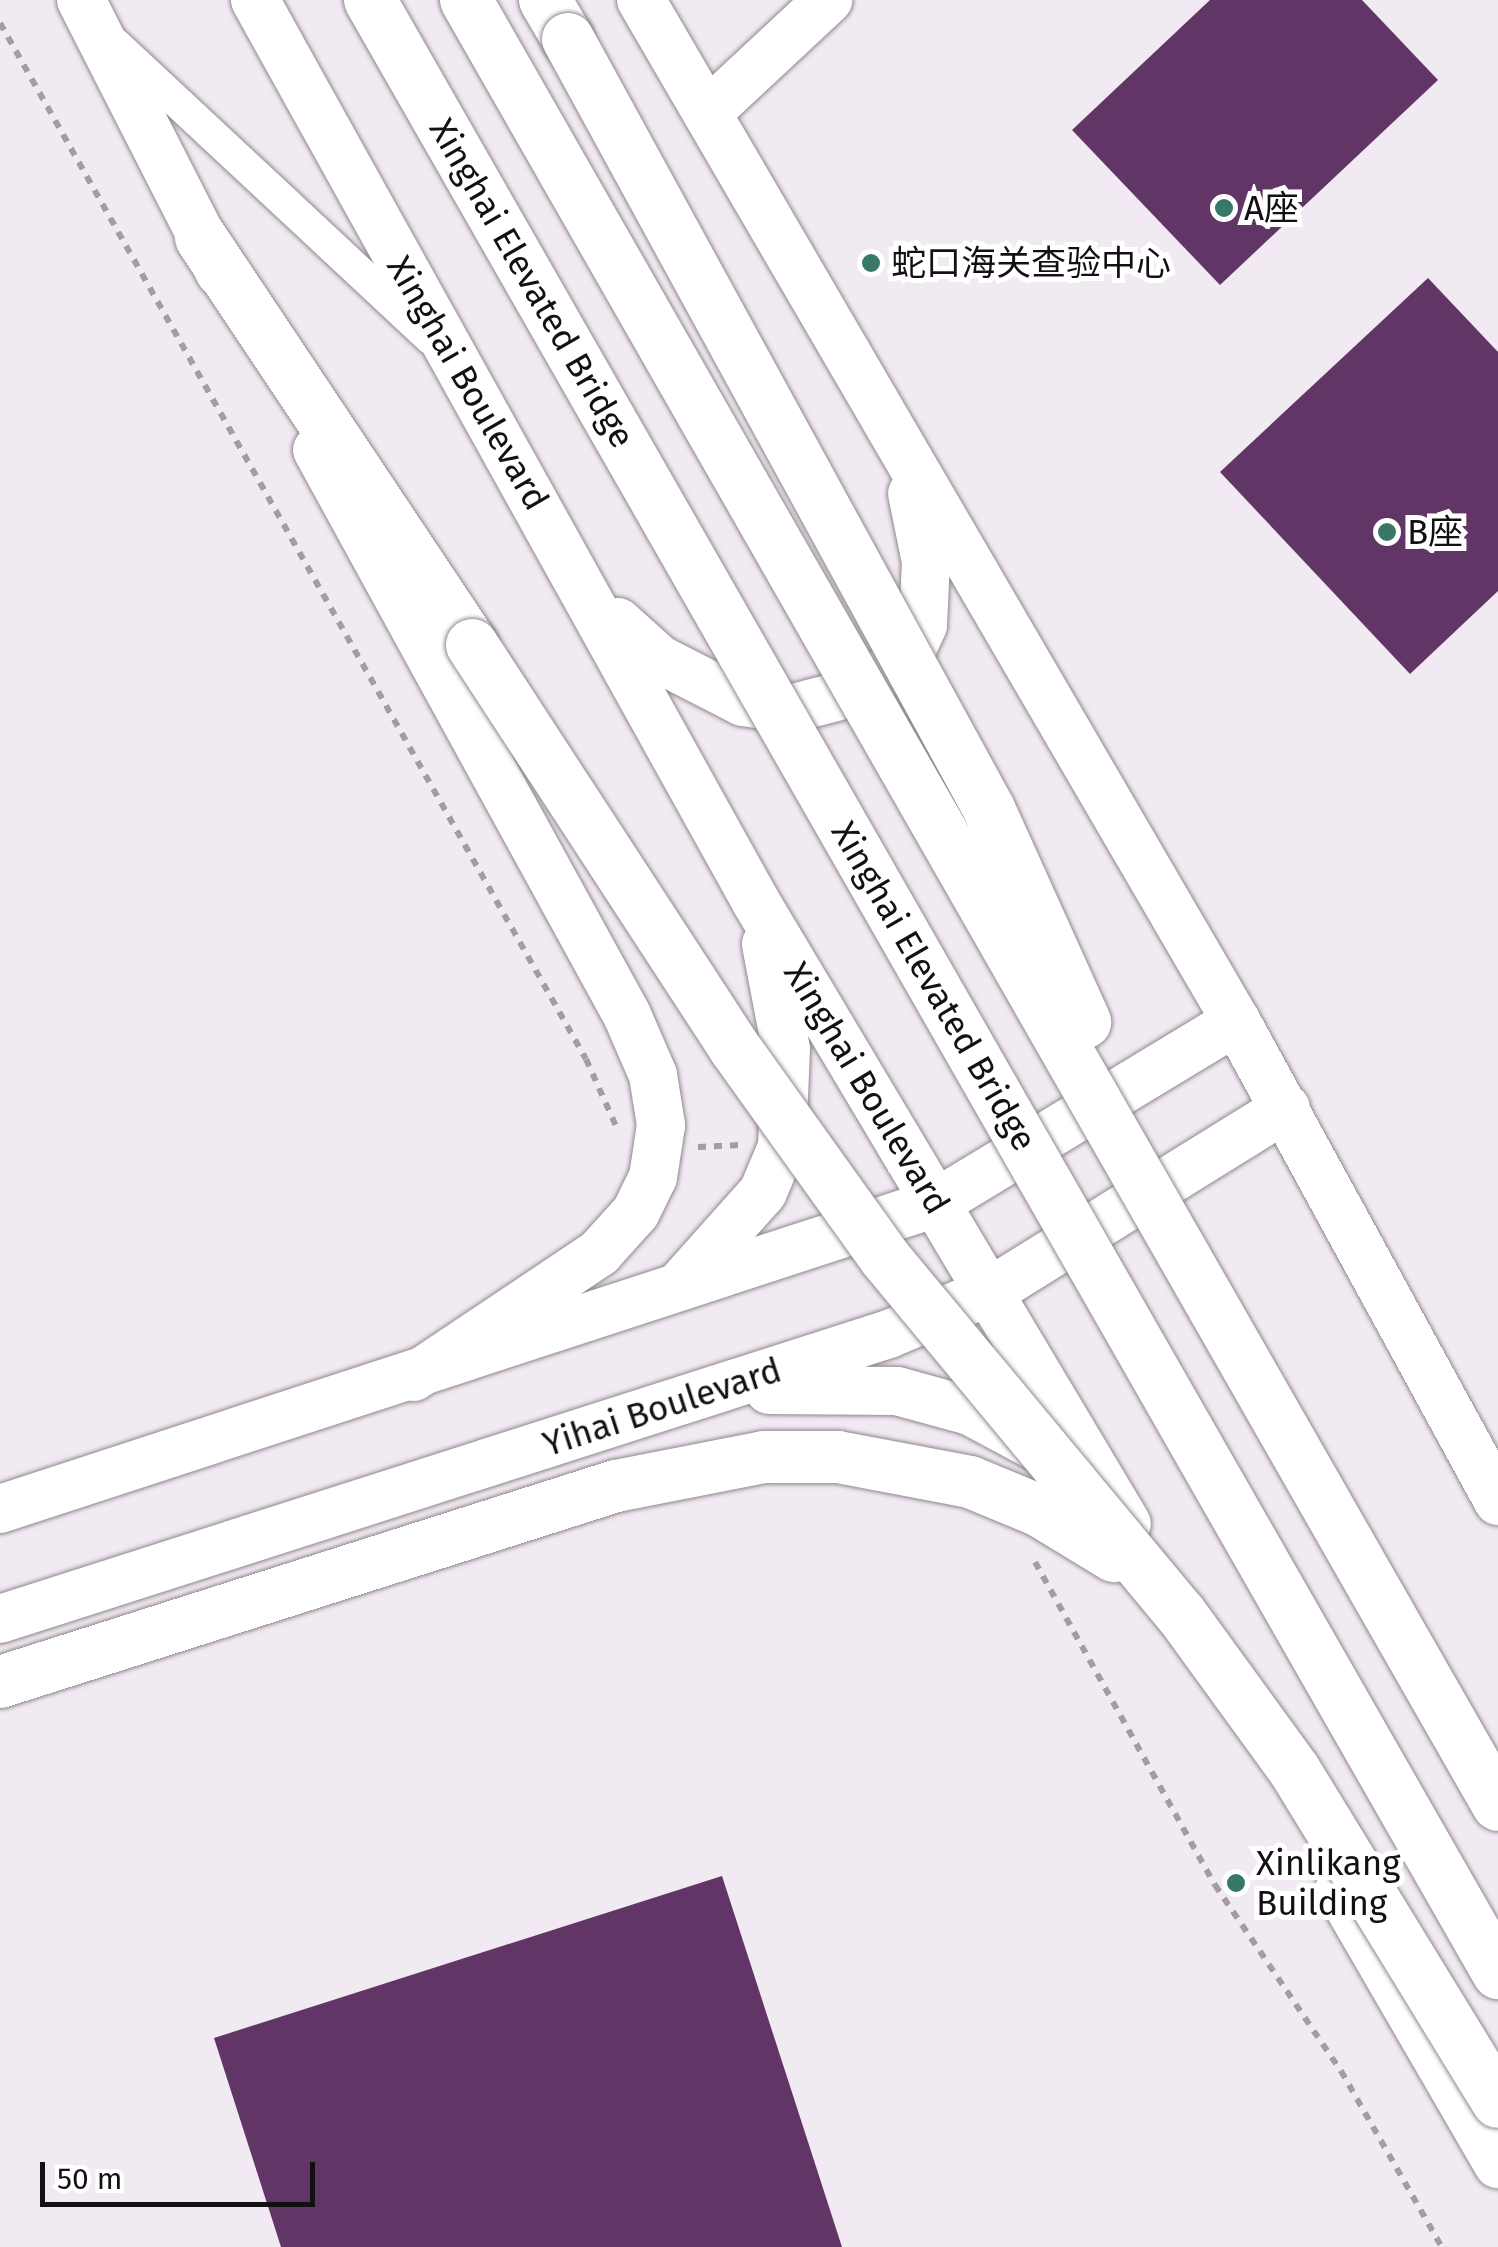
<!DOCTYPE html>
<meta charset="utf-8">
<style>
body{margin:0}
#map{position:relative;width:1498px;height:2247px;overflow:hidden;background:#f2eaf2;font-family:"Fira Sans","Noto Sans SC",sans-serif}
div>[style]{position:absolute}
.building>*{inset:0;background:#613565}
.path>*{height:6px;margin-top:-3px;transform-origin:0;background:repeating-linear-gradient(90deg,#a39da3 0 8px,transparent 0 16px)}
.roads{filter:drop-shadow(0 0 2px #8e878e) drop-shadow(0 0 2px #8e878e)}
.street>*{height:32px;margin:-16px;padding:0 16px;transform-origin:16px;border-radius:16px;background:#fff}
.secondary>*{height:48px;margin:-24px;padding:0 24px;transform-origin:24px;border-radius:24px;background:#fff}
.primary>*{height:52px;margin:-26px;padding:0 26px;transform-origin:26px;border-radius:26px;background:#fff}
.bridges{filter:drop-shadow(0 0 2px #8e878e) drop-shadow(0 0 2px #8e878e)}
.primary-bridge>*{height:52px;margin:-26px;padding:0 26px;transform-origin:26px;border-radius:26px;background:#fff}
.dots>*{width:28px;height:28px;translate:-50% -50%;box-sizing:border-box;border:5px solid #fff;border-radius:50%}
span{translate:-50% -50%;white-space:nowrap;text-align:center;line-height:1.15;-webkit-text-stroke:10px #fff;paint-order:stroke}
.poi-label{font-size:35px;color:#131013}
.left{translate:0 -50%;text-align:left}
.street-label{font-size:35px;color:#131013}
.scale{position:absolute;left:40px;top:2162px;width:275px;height:45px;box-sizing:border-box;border:5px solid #131013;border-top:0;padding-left:12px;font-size:30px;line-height:35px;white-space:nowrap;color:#131013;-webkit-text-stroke:8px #fff;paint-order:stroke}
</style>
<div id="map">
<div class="building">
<div style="clip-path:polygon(1210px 0,1362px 0,1438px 80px,1220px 285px,1072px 130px)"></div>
<div style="clip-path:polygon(1428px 278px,1498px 352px,1498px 591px,1410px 674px,1220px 472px)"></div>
<div style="clip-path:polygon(722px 1876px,842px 2247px,281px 2247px,214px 2038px)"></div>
</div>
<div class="path">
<div style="left:0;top:23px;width:1190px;rotate:60.51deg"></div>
<div style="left:586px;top:1059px;width:73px;rotate:65.9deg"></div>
<div style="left:698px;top:1147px;width:43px;rotate:-2.7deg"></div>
<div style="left:1035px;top:1562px;width:370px;rotate:60.9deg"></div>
<div style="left:1215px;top:1885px;width:225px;rotate:55.9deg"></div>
<div style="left:1341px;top:2071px;width:203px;rotate:60.2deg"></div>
</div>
<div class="roads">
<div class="street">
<div style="left:115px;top:44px;width:431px;rotate:43deg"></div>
</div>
<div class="secondary">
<div style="left:81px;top:0;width:306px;rotate:63deg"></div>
<div style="left:255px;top:0;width:1032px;rotate:60.95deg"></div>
<div style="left:756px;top:902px;width:724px;rotate:59.19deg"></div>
<div style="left:641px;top:0;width:1182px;rotate:59.77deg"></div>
<div style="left:1236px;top:1021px;width:547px;rotate:61.37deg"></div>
<div style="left:707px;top:113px;width:166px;rotate:-43deg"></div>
<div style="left:317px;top:450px;width:644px;rotate:61.25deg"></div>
<div style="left:627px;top:1015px;width:65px;rotate:66.6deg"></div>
<div style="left:653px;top:1075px;width:51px;rotate:80.9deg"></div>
<div style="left:661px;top:1125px;width:53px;rotate:98.7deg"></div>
<div style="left:653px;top:1177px;width:39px;rotate:116deg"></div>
<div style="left:636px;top:1212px;width:55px;rotate:132.1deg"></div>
<div style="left:599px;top:1253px;width:223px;rotate:146.2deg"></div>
<div style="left:618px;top:622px;width:55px;rotate:42.1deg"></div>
<div style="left:659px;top:659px;width:94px;rotate:27.1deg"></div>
<div style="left:743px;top:702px;width:48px;rotate:8.5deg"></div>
<div style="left:790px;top:709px;width:75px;rotate:-14.6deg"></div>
<div style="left:863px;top:690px;width:64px;rotate:-39.9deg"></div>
<div style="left:912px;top:649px;width:26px;rotate:-65deg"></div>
<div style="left:923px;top:625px;width:63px;rotate:-87.3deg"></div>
<div style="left:926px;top:562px;width:70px;rotate:-101.5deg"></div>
<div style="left:681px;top:1284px;width:123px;rotate:-48.3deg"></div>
<div style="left:763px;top:1192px;width:49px;rotate:-67.1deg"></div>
<div style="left:782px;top:1147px;width:98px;rotate:-87.7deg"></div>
<div style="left:786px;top:1049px;width:107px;rotate:-100.8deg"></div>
<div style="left:769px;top:1390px;width:128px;rotate:0.4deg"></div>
<div style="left:897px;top:1391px;width:76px;rotate:15.3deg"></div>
<div style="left:970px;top:1411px;width:78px;rotate:28.2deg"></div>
<div style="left:0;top:1509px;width:985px;rotate:-18.1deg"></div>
<div style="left:936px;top:1203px;width:351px;rotate:-31.2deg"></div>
<div style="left:0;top:1619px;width:934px;rotate:-17.78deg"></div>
<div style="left:889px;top:1334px;width:111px;rotate:-22.9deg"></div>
<div style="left:991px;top:1291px;width:347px;rotate:-31.8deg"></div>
<div style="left:1339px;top:1890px;width:317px;rotate:59.9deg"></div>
</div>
<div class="primary">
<div style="left:545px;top:0;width:45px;rotate:59.5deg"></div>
<div style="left:201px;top:238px;width:489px;rotate:56.3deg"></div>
</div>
</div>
<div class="bridges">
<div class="primary-bridge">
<div style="left:370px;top:0;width:2273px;rotate:60.24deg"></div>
<div style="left:466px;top:0;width:2079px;rotate:60.24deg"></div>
<div style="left:568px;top:39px;width:878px;rotate:61.33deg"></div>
<div style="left:989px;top:809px;width:234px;rotate:65.7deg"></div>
<div style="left:472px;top:645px;width:480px;rotate:56.9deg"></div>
<div style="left:734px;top:1047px;width:259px;rotate:54.4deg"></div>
<div style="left:885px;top:1258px;width:463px;rotate:50.3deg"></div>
<div style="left:1181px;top:1614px;width:194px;rotate:54deg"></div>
<div style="left:1295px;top:1771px;width:388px;rotate:58.5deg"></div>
<div style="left:0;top:1682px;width:646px;rotate:-17.65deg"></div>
<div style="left:616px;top:1486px;width:151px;rotate:-11.1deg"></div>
<div style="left:764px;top:1457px;width:74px"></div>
<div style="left:838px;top:1457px;width:134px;rotate:10.7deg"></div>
<div style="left:970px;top:1482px;width:76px;rotate:22.5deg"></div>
<div style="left:1040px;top:1511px;width:87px;rotate:31.3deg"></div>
</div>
</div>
<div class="dots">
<div style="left:1224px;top:208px;background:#387867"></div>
<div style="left:871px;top:263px;background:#387867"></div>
<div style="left:1387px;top:532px;background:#387867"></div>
<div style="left:1236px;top:1883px;background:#387867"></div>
</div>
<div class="poi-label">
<span class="left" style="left:1244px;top:208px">A座</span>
<span class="left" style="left:891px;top:263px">蛇口海关查验中心</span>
<span class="left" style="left:1407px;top:532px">B座</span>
<span class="left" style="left:1256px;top:1883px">Xinlikang<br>Building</span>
</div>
<div class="street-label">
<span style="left:532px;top:283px;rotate:60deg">Xinghai Elevated Bridge</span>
<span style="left:468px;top:383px;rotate:60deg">Xinghai Boulevard</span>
<span style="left:934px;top:986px;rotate:60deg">Xinghai Elevated Bridge</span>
<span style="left:867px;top:1088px;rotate:59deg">Xinghai Boulevard</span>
<span style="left:662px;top:1407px;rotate:-18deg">Yihai Boulevard</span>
</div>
<div class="scale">50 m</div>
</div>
